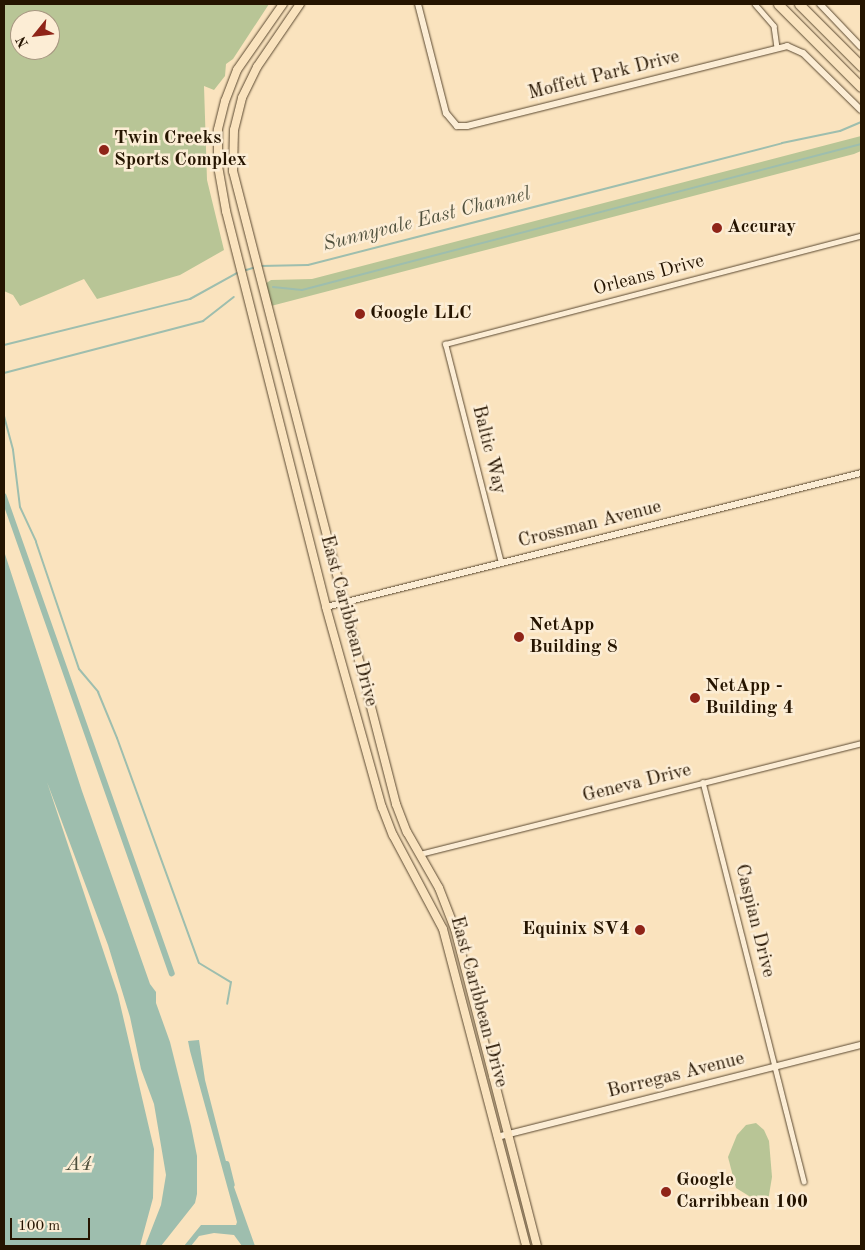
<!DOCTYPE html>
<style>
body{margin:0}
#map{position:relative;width:865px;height:1250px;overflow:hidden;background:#fae3be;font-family:"Old Standard TT",serif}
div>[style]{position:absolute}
.green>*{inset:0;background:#b8c596}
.water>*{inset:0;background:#9ebeae}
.stream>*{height:2px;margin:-1px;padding:0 1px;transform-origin:1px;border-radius:1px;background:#9ebeae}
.canal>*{height:5.5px;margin:-2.75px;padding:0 2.75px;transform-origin:2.75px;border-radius:2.75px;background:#9ebeae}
.roads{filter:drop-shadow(0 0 1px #5a4830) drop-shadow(0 0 1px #5a4830)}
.street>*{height:4.5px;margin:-2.25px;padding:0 2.25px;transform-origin:2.25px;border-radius:2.25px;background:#fcedd5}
.secondary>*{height:6px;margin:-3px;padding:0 3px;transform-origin:3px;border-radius:3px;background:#fcedd5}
.primary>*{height:8px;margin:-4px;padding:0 4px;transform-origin:4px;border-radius:4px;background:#fae3be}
.highway>*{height:9px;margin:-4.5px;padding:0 4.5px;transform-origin:4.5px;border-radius:4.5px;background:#fae3be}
.dots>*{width:14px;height:14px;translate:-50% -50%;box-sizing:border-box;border:2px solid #fcedd5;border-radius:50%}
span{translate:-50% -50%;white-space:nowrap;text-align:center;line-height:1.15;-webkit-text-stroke:5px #fcedd5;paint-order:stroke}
.street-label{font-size:19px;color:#251400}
.poi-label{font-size:19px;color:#251400;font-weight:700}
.left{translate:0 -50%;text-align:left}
.right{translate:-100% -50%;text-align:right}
.water-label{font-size:20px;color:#4f503d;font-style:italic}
.frame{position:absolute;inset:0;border:5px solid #251400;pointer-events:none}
.north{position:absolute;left:10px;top:10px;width:50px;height:50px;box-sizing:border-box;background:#fcedd5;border:1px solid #a69680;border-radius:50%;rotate:241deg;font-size:14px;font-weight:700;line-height:20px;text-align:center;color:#251400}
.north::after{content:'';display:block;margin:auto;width:18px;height:22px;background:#8f2418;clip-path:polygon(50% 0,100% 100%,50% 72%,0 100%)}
.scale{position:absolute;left:10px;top:1218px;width:80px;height:22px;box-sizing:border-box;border:2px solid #251400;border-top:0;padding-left:6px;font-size:15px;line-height:18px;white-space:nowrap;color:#251400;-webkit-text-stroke:4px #fcedd5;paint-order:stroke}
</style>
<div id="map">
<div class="green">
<div style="clip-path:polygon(evenodd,4px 4px,269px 4px,233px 59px,226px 64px,225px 76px,214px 90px,204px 86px,207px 180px,224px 250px,180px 275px,97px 299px,84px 279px,20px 306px,13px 295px,4px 291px,4px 4px,20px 20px,50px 20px,50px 50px,20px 50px,20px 20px)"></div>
<div style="clip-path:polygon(861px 136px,861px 151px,854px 154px,271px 306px,265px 284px,271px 280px,312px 279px)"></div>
<div style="clip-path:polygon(756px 1123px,764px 1130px,769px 1141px,772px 1177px,767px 1207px,736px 1188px,728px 1157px,737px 1135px,746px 1125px)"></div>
</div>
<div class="water">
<div style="clip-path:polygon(4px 551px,82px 791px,150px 984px,156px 992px,156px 1003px,170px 1042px,191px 1126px,197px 1156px,197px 1194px,195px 1203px,161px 1246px,145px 1246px,161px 1205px,166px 1175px,154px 1104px,141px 1069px,130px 1017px,108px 945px,47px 782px,118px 995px,154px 1149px,153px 1198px,140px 1246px,4px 1246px)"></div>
<div style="clip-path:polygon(199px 1040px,205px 1080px,229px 1173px,255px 1246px,242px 1246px,234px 1235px,214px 1233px,199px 1236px,191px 1246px,184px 1246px,201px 1225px,236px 1225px,237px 1222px,190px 1051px,188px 1041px)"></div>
</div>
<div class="stream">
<div style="left:260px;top:266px;width:48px;rotate:-1.2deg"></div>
<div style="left:308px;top:265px;width:489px;rotate:-14.4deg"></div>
<div style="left:782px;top:143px;width:59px;rotate:-11.7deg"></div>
<div style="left:840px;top:131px;width:23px;rotate:-23deg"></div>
<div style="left:243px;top:271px;width:14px;rotate:-17deg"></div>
<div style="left:273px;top:287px;width:29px;rotate:6deg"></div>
<div style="left:302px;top:290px;width:578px;rotate:-14.64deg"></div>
<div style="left:4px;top:345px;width:192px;rotate:-13.9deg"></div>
<div style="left:190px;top:299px;width:56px;rotate:-28.9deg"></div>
<div style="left:4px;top:373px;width:206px;rotate:-14.6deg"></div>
<div style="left:203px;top:321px;width:39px;rotate:-38deg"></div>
<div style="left:4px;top:416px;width:35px;rotate:75deg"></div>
<div style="left:13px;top:450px;width:57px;rotate:83deg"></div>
<div style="left:20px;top:507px;width:38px;rotate:65deg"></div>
<div style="left:36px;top:542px;width:134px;rotate:71.3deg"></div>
<div style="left:79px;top:669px;width:30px;rotate:50deg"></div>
<div style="left:98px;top:692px;width:50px;rotate:67.6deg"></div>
<div style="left:117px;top:738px;width:239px;rotate:70deg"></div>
<div style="left:199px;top:963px;width:37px;rotate:31deg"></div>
<div style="left:231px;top:982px;width:22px;rotate:100deg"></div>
</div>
<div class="canal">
<div style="left:4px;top:496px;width:506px;rotate:70.6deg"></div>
<div style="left:227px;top:1164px;width:21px;rotate:76deg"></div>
</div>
<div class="roads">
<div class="street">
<div style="left:755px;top:4px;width:29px;rotate:49deg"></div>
<div style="left:774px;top:26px;width:22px;rotate:82deg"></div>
<div style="left:501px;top:563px;width:226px;rotate:-104.3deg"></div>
<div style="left:445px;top:344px;width:430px;rotate:-14.6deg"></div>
<div style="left:703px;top:782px;width:412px;rotate:75.8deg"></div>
<div style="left:420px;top:854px;width:455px;rotate:-14.1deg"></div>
</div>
<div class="secondary">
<div style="left:418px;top:4px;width:113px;rotate:75.6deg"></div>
<div style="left:446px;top:113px;width:17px;rotate:50deg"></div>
<div style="left:457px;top:126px;width:10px"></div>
<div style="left:467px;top:126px;width:330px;rotate:-14deg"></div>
<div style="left:787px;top:46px;width:17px;rotate:24deg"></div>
<div style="left:803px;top:53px;width:81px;rotate:44.5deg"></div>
<div style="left:820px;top:4px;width:59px;rotate:46.4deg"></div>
<div style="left:326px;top:607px;width:552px;rotate:-14.06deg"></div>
<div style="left:497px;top:1137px;width:375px;rotate:-14.2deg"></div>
</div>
<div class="primary">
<div style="left:283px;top:4px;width:80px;rotate:124.9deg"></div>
<div style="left:237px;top:70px;width:33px;rotate:111deg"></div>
<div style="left:225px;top:101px;width:30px;rotate:104deg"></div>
<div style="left:218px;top:130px;width:36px;rotate:90deg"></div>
<div style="left:218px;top:166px;width:46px;rotate:79.9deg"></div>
<div style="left:226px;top:211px;width:408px;rotate:75.8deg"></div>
<div style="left:326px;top:607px;width:208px;rotate:74.4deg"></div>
<div style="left:382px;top:807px;width:30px;rotate:69deg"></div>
<div style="left:393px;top:835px;width:106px;rotate:62deg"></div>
<div style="left:443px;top:929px;width:328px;rotate:75.3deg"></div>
<div style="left:300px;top:4px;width:76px;rotate:124.3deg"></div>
<div style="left:257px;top:67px;width:34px;rotate:116deg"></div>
<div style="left:242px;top:98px;width:33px;rotate:104deg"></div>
<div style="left:234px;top:130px;width:41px;rotate:91.4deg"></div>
<div style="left:233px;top:171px;width:654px;rotate:75.56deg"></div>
<div style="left:396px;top:804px;width:30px;rotate:69deg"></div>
<div style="left:407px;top:832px;width:64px;rotate:60.3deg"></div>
<div style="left:439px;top:888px;width:44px;rotate:68.7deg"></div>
<div style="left:455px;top:929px;width:327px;rotate:75.5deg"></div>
</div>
<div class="highway">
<div style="left:778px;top:4px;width:117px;rotate:45deg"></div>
<div style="left:799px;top:4px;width:88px;rotate:45deg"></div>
</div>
</div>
<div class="dots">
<div style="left:104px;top:150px;background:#8f2418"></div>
<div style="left:717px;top:228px;background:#8f2418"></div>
<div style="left:360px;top:314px;background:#8f2418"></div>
<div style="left:519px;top:637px;background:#8f2418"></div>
<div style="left:695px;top:698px;background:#8f2418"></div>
<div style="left:640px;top:930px;background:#8f2418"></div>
<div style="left:666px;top:1192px;background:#8f2418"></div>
</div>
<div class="street-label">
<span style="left:604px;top:76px;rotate:-14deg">Moffett Park Drive</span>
<span style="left:649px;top:276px;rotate:-15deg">Orleans Drive</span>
<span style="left:488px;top:450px;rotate:76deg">Baltic Way</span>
<span style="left:590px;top:525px;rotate:-14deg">Crossman Avenue</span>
<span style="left:348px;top:621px;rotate:75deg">East Caribbean Drive</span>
<span style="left:637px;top:784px;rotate:-14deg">Geneva Drive</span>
<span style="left:754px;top:921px;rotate:76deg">Caspian Drive</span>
<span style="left:478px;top:1002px;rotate:75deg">East Caribbean Drive</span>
<span style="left:676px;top:1076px;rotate:-14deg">Borregas Avenue</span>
</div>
<div class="poi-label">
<span class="left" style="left:114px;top:150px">Twin Creeks<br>Sports Complex</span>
<span class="left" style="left:727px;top:228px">Accuray</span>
<span class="left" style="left:370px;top:314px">Google LLC</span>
<span class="left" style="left:529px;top:637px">NetApp<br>Building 8</span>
<span class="left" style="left:705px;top:698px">NetApp -<br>Building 4</span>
<span class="right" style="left:630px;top:930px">Equinix SV4</span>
<span class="left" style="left:676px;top:1192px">Google<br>Carribbean 100</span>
</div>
<div class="water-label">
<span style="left:427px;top:220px;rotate:-14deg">Sunnyvale East Channel</span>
<span style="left:79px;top:1165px">A4</span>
</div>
<div class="frame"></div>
<div class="north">N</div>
<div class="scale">100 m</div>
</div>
